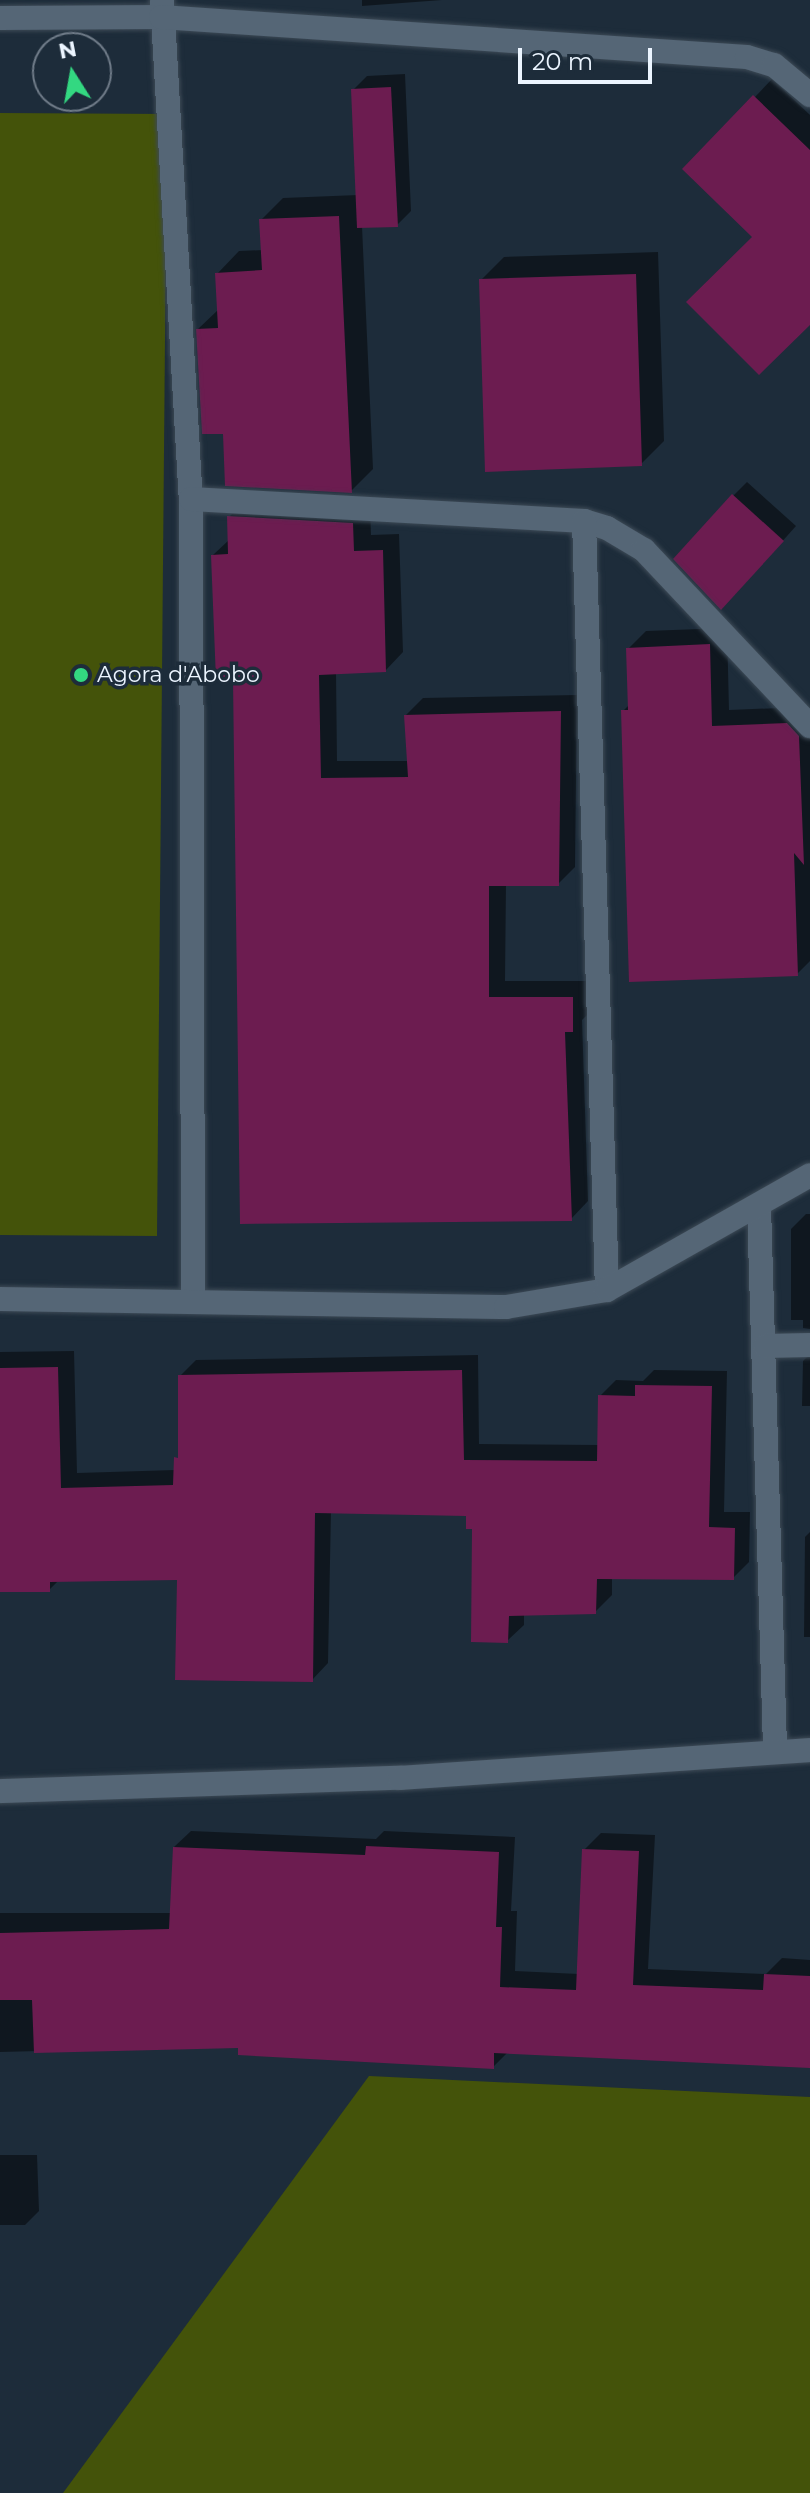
<!DOCTYPE html>
<style>
body{margin:0}
#map{position:relative;width:810px;height:2493px;overflow:hidden;background:#1d2c3a;font-family:Montserrat,sans-serif}
div>[style]{position:absolute}
.green>*{inset:0;background:#44530a}
.shadow>*{inset:0;background:#0007}
.building>*{inset:0;background:#6c1c50}
.roads{filter:drop-shadow(0 0 2px #3d4a56) drop-shadow(0 0 2px #3d4a56)}
.street>*{height:24px;margin:-12px;padding:0 12px;transform-origin:12px;border-radius:12px;background:#556676}
.dots>*{width:22px;height:22px;translate:-50% -50%;box-sizing:border-box;border:4px solid #1d2c3a;border-radius:50%}
span{translate:-50% -50%;white-space:nowrap;text-align:center;line-height:1.15;-webkit-text-stroke:7px #1d2c3a;paint-order:stroke}
.poi-label{font-size:22px;color:#ecf5ff}
.left{translate:0 -50%;text-align:left}
.north{position:absolute;left:32px;top:32px;width:80px;height:80px;box-sizing:border-box;background:#1d2c3a;border:2px solid #707c89;border-radius:50%;rotate:349deg;font-size:22px;font-weight:700;line-height:32px;text-align:center;color:#ecf5ff}
.north::after{content:'';display:block;margin:auto;width:28px;height:36px;background:#33d881;clip-path:polygon(50% 0,100% 100%,50% 72%,0 100%)}
.scale{position:absolute;left:518px;top:48px;width:134px;height:36px;box-sizing:border-box;border:4px solid #ecf5ff;border-top:0;padding-left:10px;font-size:24px;line-height:28px;white-space:nowrap;color:#ecf5ff;-webkit-text-stroke:6px #1d2c3a;paint-order:stroke}
</style>
<div id="map">
<div class="green">
<div style="clip-path:polygon(0 113px,167px 114px,157px 1236px,0 1235px)"></div>
<div style="clip-path:polygon(369px 2076px,810px 2097px,810px 2493px,63px 2493px)"></div>
</div>
<div class="shadow">
<div style="clip-path:polygon(362px 0,442px 0,362px 6px)"></div>
<div style="clip-path:polygon(405px 74px,411px 211px,397px 225px,362px 226px,373px 469px,351px 491px,225px 432px,198px 329px,219px 309px,217px 274px,239px 251px,263px 250px,261px 220px,283px 198px,358px 195px,353px 90px,367px 76px)"></div>
<div style="clip-path:polygon(772px 79px,810px 115px,810px 322px,755px 237px,755px 97px)"></div>
<div style="clip-path:polygon(658px 252px,664px 441px,641px 464px,481px 280px,504px 257px)"></div>
<div style="clip-path:polygon(747px 482px,796px 526px,735px 594px,733px 496px)"></div>
<div style="clip-path:polygon(246px 500px,370px 507px,371px 535px,399px 534px,403px 652px,386px 670px,336px 672px,337px 761px,409px 761px,406px 715px,423px 698px,577px 695px,575px 867px,558px 884px,506px 884px,505px 981px,589px 981px,589px 1013px,582px 1020px,588px 1201px,571px 1219px,235px 678px,213px 555px,230px 539px,229px 517px)"></div>
<div style="clip-path:polygon(727px 628px,729px 710px,805px 707px,810px 712px,810px 961px,797px 974px,623px 711px,630px 704px,628px 649px,646px 631px)"></div>
<div style="clip-path:polygon(806px 1214px,810px 1214px,810px 1329px,803px 1328px,803px 1320px,791px 1320px,791px 1229px)"></div>
<div style="clip-path:polygon(74px 1351px,77px 1473px,175px 1470px,180px 1454px,180px 1376px,196px 1360px,478px 1355px,479px 1444px,599px 1445px,600px 1396px,616px 1380px,643px 1381px,654px 1370px,727px 1371px,724px 1512px,750px 1512px,749px 1562px,733px 1578px,612px 1577px,612px 1595px,595px 1612px,524px 1614px,524px 1625px,507px 1641px,468px 1514px,331px 1512px,328px 1663px,312px 1680px,179px 1578px,59px 1580px,49px 1590px,0 1590px,0 1352px)"></div>
<div style="clip-path:polygon(810px 1354px,810px 1406px,802px 1406px,803px 1361px)"></div>
<div style="clip-path:polygon(810px 1532px,810px 1637px,804px 1637px,805px 1537px)"></div>
<div style="clip-path:polygon(191px 1831px,376px 1839px,384px 1831px,515px 1837px,511px 1911px,517px 1911px,515px 1971px,579px 1974px,584px 1850px,601px 1833px,655px 1835px,648px 1969px,766px 1974px,782px 1958px,810px 1960px,810px 2066px,508px 2052px,493px 2067px,241px 2046px,0 2052px,0 1913px,172px 1913px,174px 1847px)"></div>
<div style="clip-path:polygon(0 2155px,37px 2155px,39px 2211px,25px 2225px,0 2225px)"></div>
</div>
<div class="building">
<div style="clip-path:polygon(391px 87px,398px 227px,357px 228px,351px 89px)"></div>
<div style="clip-path:polygon(753px 95px,810px 150px,810px 325px,759px 375px,686px 302px,752px 237px,682px 169px)"></div>
<div style="clip-path:polygon(339px 216px,352px 493px,225px 486px,223px 434px,202px 434px,196px 329px,218px 328px,215px 273px,262px 270px,259px 219px)"></div>
<div style="clip-path:polygon(636px 274px,642px 466px,485px 472px,479px 279px)"></div>
<div style="clip-path:polygon(732px 494px,784px 541px,721px 610px,673px 559px)"></div>
<div style="clip-path:polygon(227px 516px,353px 523px,354px 551px,383px 550px,386px 672px,319px 675px,321px 778px,408px 777px,404px 715px,561px 711px,559px 886px,489px 886px,489px 997px,573px 997px,573px 1032px,565px 1032px,572px 1221px,240px 1224px,233px 680px,216px 680px,211px 555px,228px 554px)"></div>
<div style="clip-path:polygon(710px 644px,712px 726px,787px 723px,799px 736px,804px 865px,794px 853px,798px 976px,629px 982px,621px 710px,628px 710px,626px 648px)"></div>
<div style="clip-path:polygon(58px 1367px,61px 1488px,173px 1485px,174px 1457px,178px 1458px,178px 1375px,462px 1370px,464px 1460px,597px 1461px,598px 1395px,635px 1396px,635px 1385px,712px 1386px,709px 1527px,735px 1528px,734px 1580px,597px 1579px,596px 1614px,509px 1616px,508px 1643px,471px 1642px,472px 1529px,466px 1529px,466px 1516px,315px 1513px,313px 1682px,175px 1680px,177px 1580px,50px 1582px,50px 1592px,0 1592px,0 1368px)"></div>
<div style="clip-path:polygon(366px 1846px,499px 1852px,496px 1927px,502px 1927px,500px 1987px,576px 1990px,582px 1849px,639px 1851px,633px 1985px,763px 1990px,764px 1974px,810px 1976px,810px 2068px,494px 2053px,494px 2069px,238px 2055px,238px 2048px,34px 2053px,32px 2000px,0 2000px,0 1933px,169px 1929px,173px 1847px,365px 1855px)"></div>
</div>
<div class="roads">
<div class="street">
<div style="left:162px;top:0;width:500px;rotate:86.7deg"></div>
<div style="left:191px;top:499px;width:802px;rotate:89.86deg"></div>
<div style="left:0;top:18px;width:161px;rotate:-0.4deg"></div>
<div style="left:161px;top:17px;width:587px;rotate:3.9deg"></div>
<div style="left:747px;top:57px;width:28px;rotate:17deg"></div>
<div style="left:774px;top:65px;width:47px;rotate:39.8deg"></div>
<div style="left:191px;top:499px;width:394px;rotate:3.2deg"></div>
<div style="left:584px;top:521px;width:24px;rotate:17deg"></div>
<div style="left:607px;top:528px;width:43px;rotate:30.7deg"></div>
<div style="left:644px;top:550px;width:242px;rotate:46.7deg"></div>
<div style="left:584px;top:521px;width:769px;rotate:88.29deg"></div>
<div style="left:759px;top:1206px;width:542px;rotate:88.31deg"></div>
<div style="left:0;top:1299px;width:506px;rotate:0.91deg"></div>
<div style="left:506px;top:1307px;width:102px;rotate:-9.6deg"></div>
<div style="left:607px;top:1290px;width:233px;rotate:-29.5deg"></div>
<div style="left:765px;top:1346px;width:45px;rotate:-1.3deg"></div>
<div style="left:0;top:1791px;width:400px;rotate:-1.9deg"></div>
<div style="left:400px;top:1778px;width:411px;rotate:-3.9deg"></div>
</div>
</div>
<div class="dots">
<div style="left:81px;top:675px;background:#33d881"></div>
</div>
<div class="poi-label">
<span class="left" style="left:97px;top:675px">Agora d'Abobo</span>
</div>
<div class="north">N</div>
<div class="scale">20 m</div>
</div>
